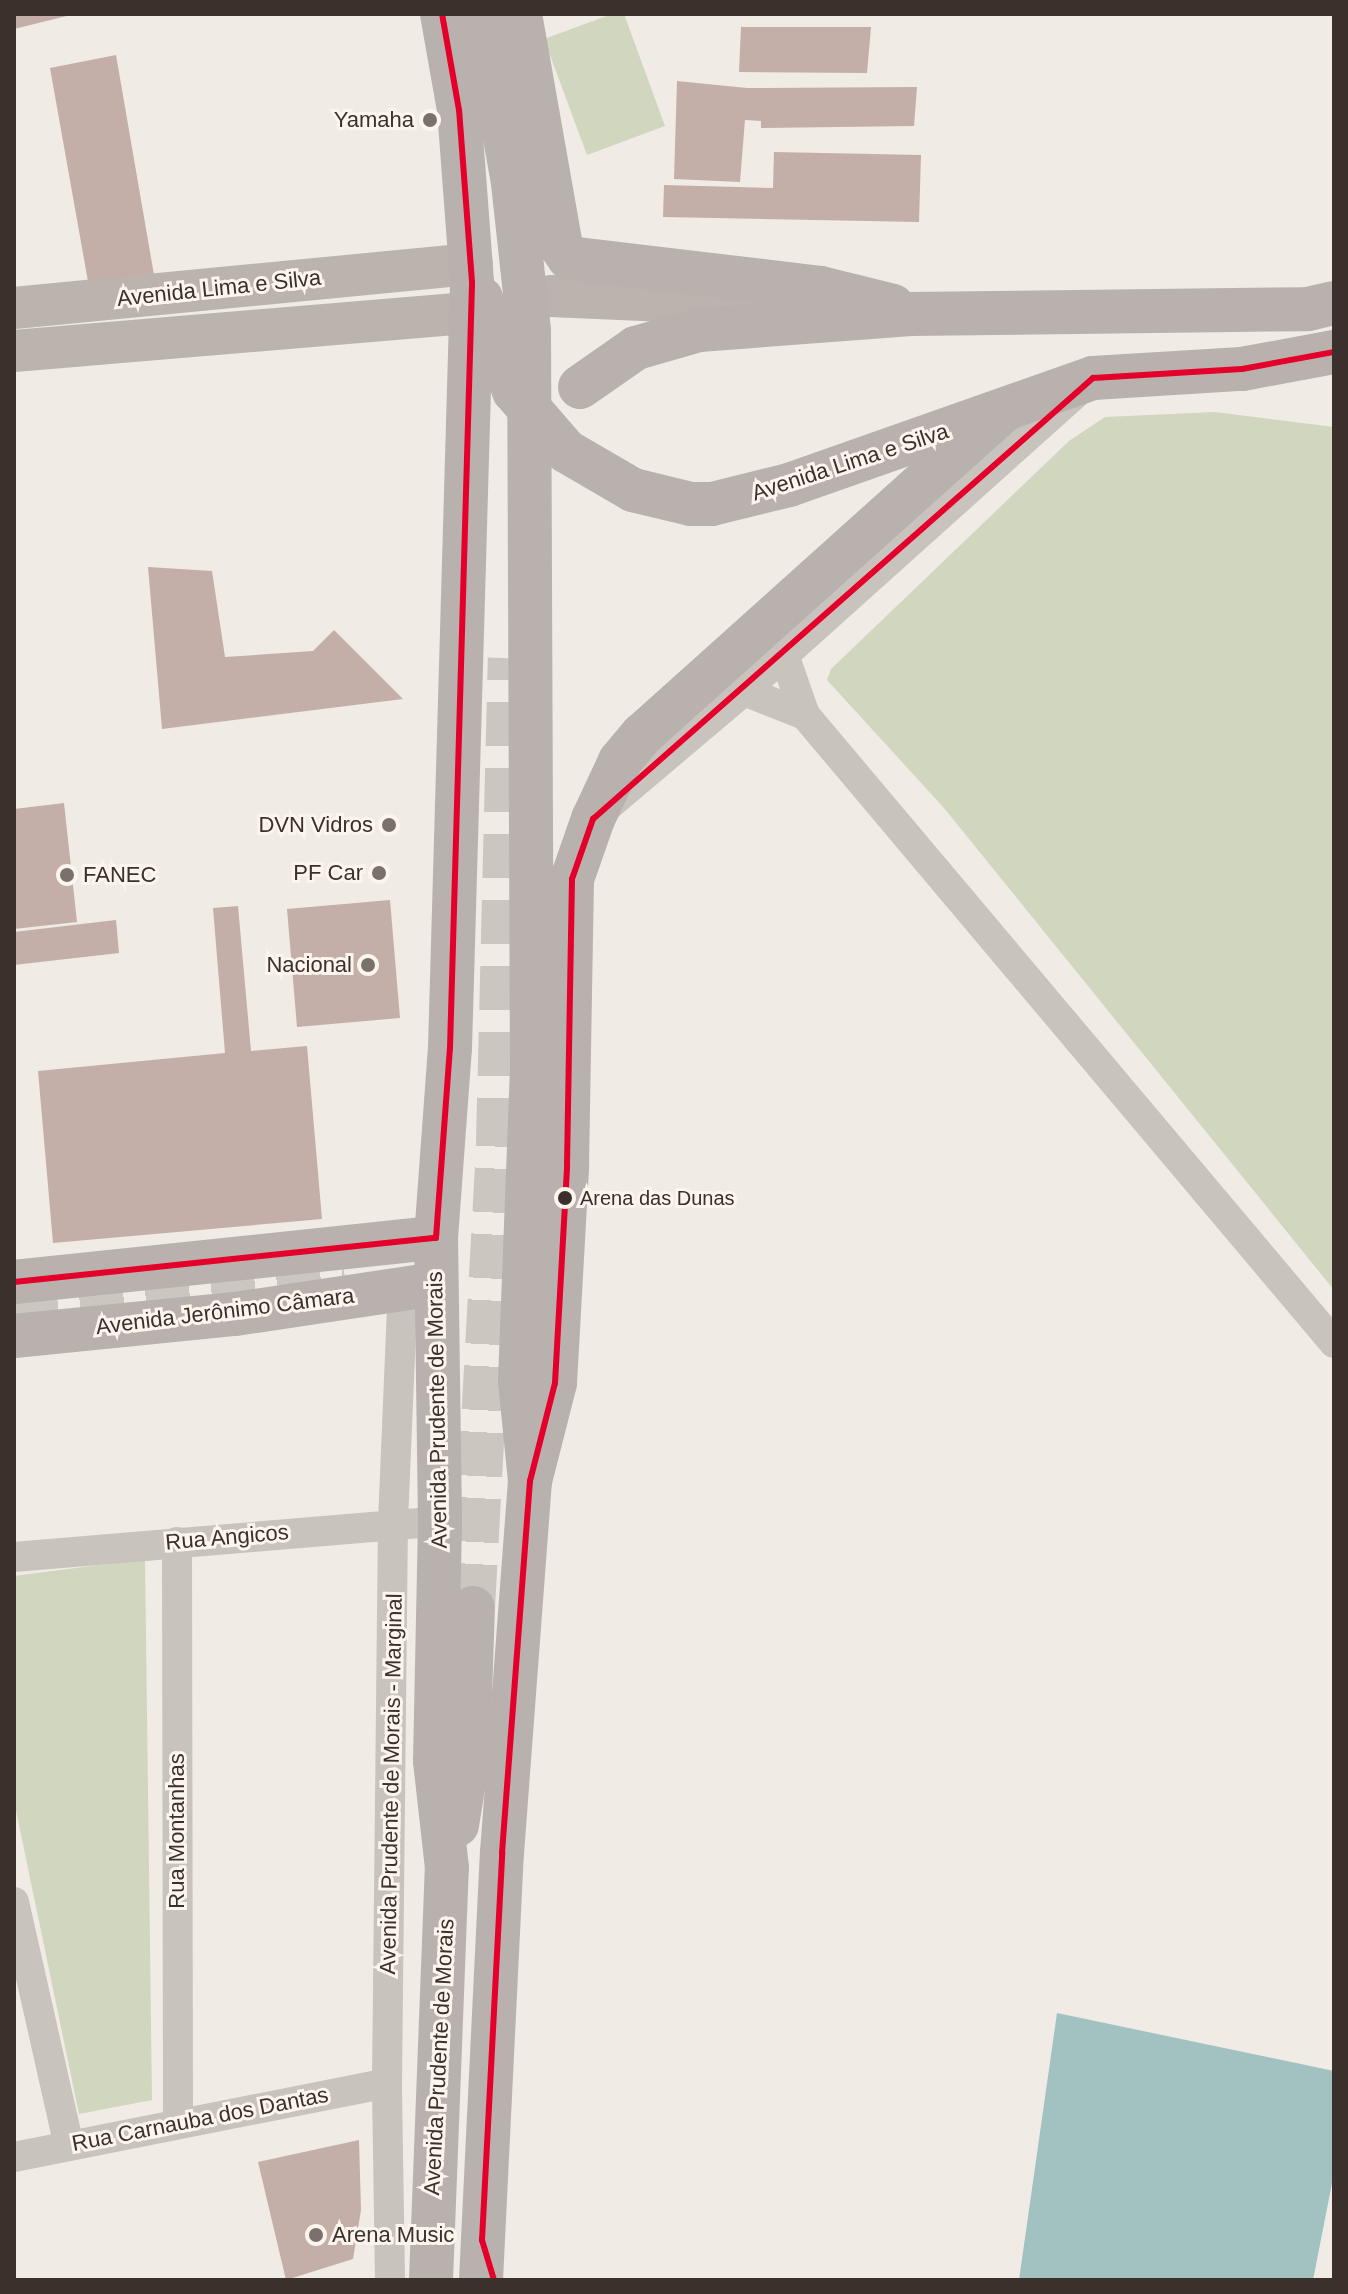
<!DOCTYPE html>
<meta charset="utf-8">
<style>
body{margin:0}
#map{position:relative;width:1348px;height:2294px;overflow:hidden;background:#f0ebe5;font-family:Helvetica,sans-serif}
div>[style]{position:absolute}
.green>*{inset:0;background:#d1d6bf}
.water>*{inset:0;background:#a1c2c1}
.building>*{inset:0;background:#c3afa7}
.primary-tunnel>*{height:44px;margin-top:-22px;transform-origin:0;background:repeating-linear-gradient(90deg,#ccc6c0 0 44px,transparent 0 66px)}
.minor>*{height:30px;margin:-15px;padding:0 15px;transform-origin:15px;border-radius:15px;background:#c9c3be}
.secondary>*{height:42px;margin:-21px;padding:0 21px;transform-origin:21px;border-radius:21px;background:#bab3ae}
.primary>*{height:44px;margin:-22px;padding:0 22px;transform-origin:22px;border-radius:22px;background:#b8b1ad}
.primary-bridge>*{height:44px;margin:-22px;padding:0 22px;transform-origin:22px;border-radius:22px;background:#b8b1ad}
.bus-1>*{height:6px;margin:-3px;padding:0 3px;transform-origin:3px;border-radius:3px;background:#e4002b}
.dots>*{width:22px;height:22px;translate:-50% -50%;box-sizing:border-box;border:4px solid #fbf5ee;border-radius:50%}
span{translate:-50% -50%;white-space:nowrap;text-align:center;line-height:1.15;-webkit-text-stroke:6px #fbf5ee;paint-order:stroke}
.bus-label{font-size:20px;color:#3b302b}
.left{translate:0 -50%;text-align:left}
.poi-label{font-size:22px;color:#3b302b}
.right{translate:-100% -50%;text-align:right}
.street-label{font-size:22px;color:#3b302b}
.frame{position:absolute;inset:0;border:16px solid #3b302b;pointer-events:none}
</style>
<div id="map">
<div class="green">
<div style="clip-path:polygon(612px 14px,624px 14px,665px 126px,587px 155px,544px 39px)"></div>
<div style="clip-path:polygon(1215px 412px,1334px 427px,1334px 1290px,944px 808px,827px 680px,831px 669px,1069px 441px,1105px 417px)"></div>
<div style="clip-path:polygon(145px 1559px,152px 2100px,79px 2114px,14px 1801px,14px 1576px)"></div>
</div>
<div class="water">
<div style="clip-path:polygon(1057px 2013px,1334px 2071px,1334px 2173px,1313px 2280px,1019px 2280px)"></div>
</div>
<div class="building">
<div style="clip-path:polygon(14px 14px,71px 14px,71px 15px,14px 29px)"></div>
<div style="clip-path:polygon(741px 27px,871px 27px,867px 73px,739px 72px)"></div>
<div style="clip-path:polygon(116px 55px,154px 275px,89px 287px,50px 68px)"></div>
<div style="clip-path:polygon(677px 81px,747px 88px,917px 87px,914px 126px,761px 128px,761px 121px,745px 120px,740px 182px,674px 179px)"></div>
<div style="clip-path:polygon(774px 152px,921px 155px,919px 222px,663px 217px,664px 185px,773px 188px)"></div>
<div style="clip-path:polygon(148px 567px,212px 571px,225px 657px,313px 651px,334px 630px,403px 699px,162px 729px)"></div>
<div style="clip-path:polygon(64px 803px,77px 922px,14px 929px,14px 809px)"></div>
<div style="clip-path:polygon(390px 900px,400px 1018px,297px 1027px,287px 909px)"></div>
<div style="clip-path:polygon(238px 906px,251px 1051px,307px 1046px,322px 1219px,53px 1243px,38px 1071px,225px 1053px,213px 908px)"></div>
<div style="clip-path:polygon(116px 920px,119px 953px,14px 965px,14px 932px)"></div>
<div style="clip-path:polygon(359px 2140px,361px 2210px,353px 2259px,286px 2280px,258px 2162px)"></div>
</div>
<div class="primary-tunnel">
<div style="left:14px;top:1308px;width:332px;rotate:-6.7deg"></div>
<div style="left:473px;top:1608px;width:467px;rotate:-86.9deg"></div>
<div style="left:498px;top:1142px;width:484px;rotate:-88.6deg"></div>
</div>
<div class="minor">
<div style="left:784px;top:655px;width:64px;rotate:70.7deg"></div>
<div style="left:805px;top:715px;width:821px;rotate:49.89deg"></div>
<div style="left:744px;top:691px;width:66px;rotate:21.5deg"></div>
<div style="left:603px;top:810px;width:185px;rotate:-40.2deg"></div>
<div style="left:744px;top:691px;width:453px;rotate:-41.9deg"></div>
<div style="left:177px;top:1542px;width:578px;rotate:89.9deg"></div>
<div style="left:14px;top:1557px;width:428px;rotate:-4.8deg"></div>
<div style="left:14px;top:1902px;width:250px;rotate:77.3deg"></div>
<div style="left:14px;top:2157px;width:380px;rotate:-11.2deg"></div>
<div style="left:390px;top:2280px;width:197px;rotate:-90.9deg"></div>
<div style="left:387px;top:2083px;width:561px;rotate:-89.39deg"></div>
<div style="left:393px;top:1522px;width:234px;rotate:-87.6deg"></div>
</div>
<div class="secondary">
<div style="left:551px;top:296px;width:250px;rotate:2.5deg"></div>
<div style="left:14px;top:308px;width:460px;rotate:-5.5deg"></div>
<div style="left:14px;top:351px;width:459px;rotate:-4.8deg"></div>
</div>
<div class="primary">
<div style="left:520px;top:14px;width:236px;rotate:80deg"></div>
<div style="left:561px;top:246px;width:14px;rotate:56deg"></div>
<div style="left:569px;top:258px;width:254px;rotate:6.8deg"></div>
<div style="left:821px;top:288px;width:74px;rotate:14deg"></div>
<div style="left:481px;top:298px;width:99px;rotate:70.5deg"></div>
<div style="left:514px;top:391px;width:79px;rotate:49.1deg"></div>
<div style="left:566px;top:451px;width:78px;rotate:30.2deg"></div>
<div style="left:633px;top:490px;width:60px;rotate:13.6deg"></div>
<div style="left:691px;top:504px;width:21px"></div>
<div style="left:712px;top:504px;width:79px;rotate:-13.9deg"></div>
<div style="left:789px;top:485px;width:322px;rotate:-19.4deg"></div>
<div style="left:1093px;top:378px;width:149px;rotate:-3.5deg"></div>
<div style="left:1242px;top:369px;width:94px;rotate:-10.5deg"></div>
<div style="left:580px;top:387px;width:68px;rotate:-34.9deg"></div>
<div style="left:636px;top:348px;width:66px;rotate:-15.9deg"></div>
<div style="left:699px;top:330px;width:212px;rotate:-4.3deg"></div>
<div style="left:910px;top:314px;width:398px;rotate:-0.7deg"></div>
<div style="left:1308px;top:309px;width:27px;rotate:-13deg"></div>
<div style="left:14px;top:1282px;width:424px;rotate:-6deg"></div>
<div style="left:14px;top:1336px;width:222px;rotate:-5.7deg"></div>
<div style="left:235px;top:1314px;width:203px;rotate:-8.5deg"></div>
<div style="left:530px;top:1481px;width:101px;rotate:-75.7deg"></div>
<div style="left:555px;top:1383px;width:218px;rotate:-86.8deg"></div>
<div style="left:567px;top:1165px;width:286px;rotate:-89deg"></div>
<div style="left:572px;top:879px;width:64px;rotate:-70.7deg"></div>
<div style="left:593px;top:819px;width:64px;rotate:-65deg"></div>
<div style="left:620px;top:761px;width:35px;rotate:-50deg"></div>
<div style="left:643px;top:734px;width:482px;rotate:-41.9deg"></div>
<div style="left:457px;top:1825px;width:70px;rotate:-80.9deg"></div>
<div style="left:468px;top:1756px;width:148px;rotate:-88.1deg"></div>
<div style="left:431px;top:2280px;width:412px;rotate:-87.8deg"></div>
<div style="left:447px;top:1868px;width:108px;rotate:-96.4deg"></div>
<div style="left:435px;top:1761px;width:240px;rotate:-88.8deg"></div>
<div style="left:440px;top:1521px;width:283px;rotate:-90.8deg"></div>
<div style="left:436px;top:1238px;width:191px;rotate:-85.8deg"></div>
<div style="left:450px;top:1048px;width:766px;rotate:-88.35deg"></div>
<div style="left:472px;top:282px;width:172px;rotate:-94.3deg"></div>
<div style="left:459px;top:110px;width:97px;rotate:-100deg"></div>
<div style="left:481px;top:2280px;width:428px;rotate:-87.2deg"></div>
<div style="left:502px;top:1853px;width:373px;rotate:-85.7deg"></div>
<div style="left:530px;top:1481px;width:100px;rotate:-95.7deg"></div>
<div style="left:520px;top:1381px;width:318px;rotate:-87.8deg"></div>
</div>
<div class="primary-bridge">
<div style="left:483px;top:14px;width:172px;rotate:79.9deg"></div>
<div style="left:513px;top:183px;width:149px;rotate:83.8deg"></div>
<div style="left:529px;top:331px;width:732px;rotate:89.77deg"></div>
</div>
<div class="bus-1">
<div style="left:14px;top:1282px;width:424px;rotate:-6deg"></div>
<div style="left:436px;top:1238px;width:191px;rotate:-85.8deg"></div>
<div style="left:450px;top:1048px;width:766px;rotate:-88.35deg"></div>
<div style="left:472px;top:282px;width:172px;rotate:-94.3deg"></div>
<div style="left:459px;top:110px;width:97px;rotate:-100deg"></div>
<div style="left:494px;top:2280px;width:42px;rotate:-106.7deg"></div>
<div style="left:482px;top:2240px;width:388px;rotate:-87deg"></div>
<div style="left:502px;top:1853px;width:373px;rotate:-85.7deg"></div>
<div style="left:530px;top:1481px;width:101px;rotate:-75.7deg"></div>
<div style="left:555px;top:1383px;width:218px;rotate:-86.8deg"></div>
<div style="left:567px;top:1165px;width:286px;rotate:-89deg"></div>
<div style="left:572px;top:879px;width:64px;rotate:-70.7deg"></div>
<div style="left:593px;top:819px;width:667px;rotate:-41.41deg"></div>
<div style="left:1093px;top:378px;width:149px;rotate:-3.5deg"></div>
<div style="left:1242px;top:369px;width:94px;rotate:-10.5deg"></div>
</div>
<div class="dots">
<div style="left:430px;top:120px;background:#7a716c"></div>
<div style="left:389px;top:825px;background:#7a716c"></div>
<div style="left:379px;top:873px;background:#7a716c"></div>
<div style="left:67px;top:875px;background:#7a716c"></div>
<div style="left:368px;top:965px;background:#7a716c"></div>
<div style="left:565px;top:1198px;background:#3b302b"></div>
<div style="left:316px;top:2235px;background:#7a716c"></div>
</div>
<div class="bus-label">
<span class="left" style="left:580px;top:1198px">Arena das Dunas</span>
</div>
<div class="poi-label">
<span class="right" style="left:414px;top:120px">Yamaha</span>
<span class="right" style="left:373px;top:825px">DVN Vidros</span>
<span class="right" style="left:363px;top:873px">PF Car</span>
<span class="left" style="left:83px;top:875px">FANEC</span>
<span class="right" style="left:352px;top:965px">Nacional</span>
<span class="left" style="left:332px;top:2235px">Arena Music</span>
</div>
<div class="street-label">
<span style="left:219px;top:288px;rotate:-6deg">Avenida Lima e Silva</span>
<span style="left:850px;top:462px;rotate:-18deg">Avenida Lima e Silva</span>
<span style="left:225px;top:1311px;rotate:-7deg">Avenida Jerônimo Câmara</span>
<span style="left:437px;top:1410px;rotate:-91deg">Avenida Prudente de Morais</span>
<span style="left:227px;top:1537px;rotate:-5deg">Rua Angicos</span>
<span style="left:391px;top:1784px;rotate:-89deg">Avenida Prudente de Morais - Marginal</span>
<span style="left:177px;top:1831px;rotate:-90deg">Rua Montanhas</span>
<span style="left:439px;top:2057px;rotate:-87deg">Avenida Prudente de Morais</span>
<span style="left:200px;top:2119px;rotate:-11deg">Rua Carnauba dos Dantas</span>
</div>
<div class="frame"></div>
</div>
